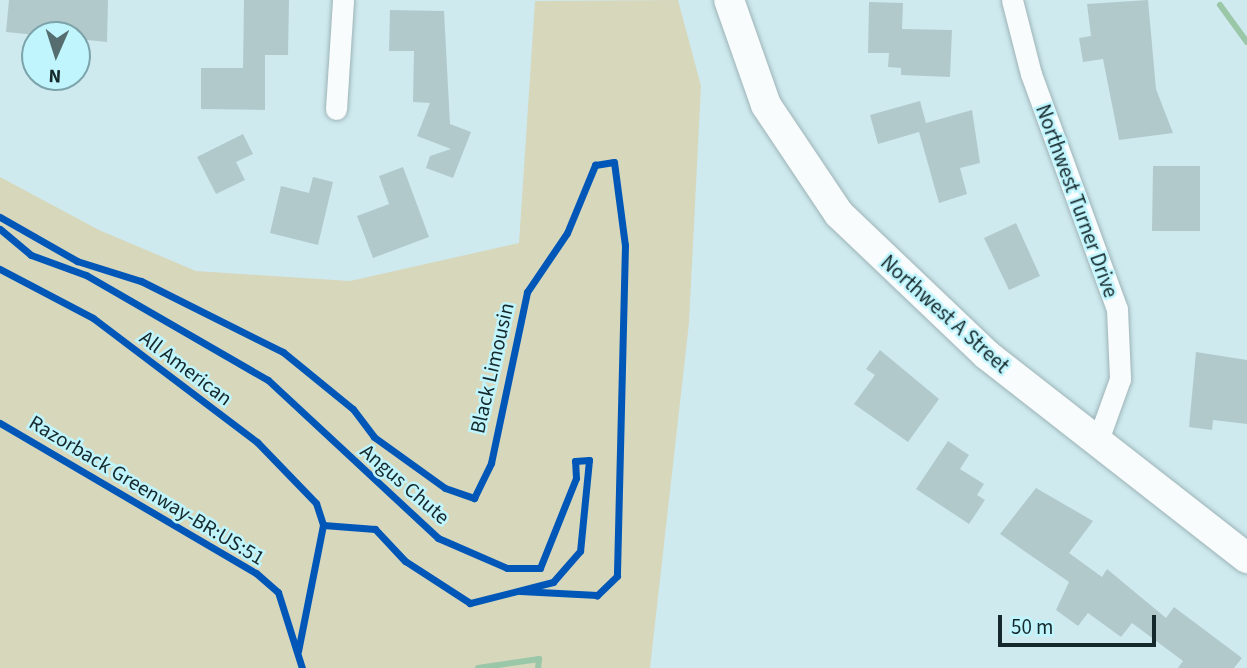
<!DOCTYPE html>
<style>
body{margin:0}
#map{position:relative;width:1247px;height:668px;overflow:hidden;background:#ceeaef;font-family:"Source Sans 3",sans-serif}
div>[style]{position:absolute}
.green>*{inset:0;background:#d7d7bc}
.stream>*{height:6px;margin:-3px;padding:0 3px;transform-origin:3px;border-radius:3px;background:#9ac7a8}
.building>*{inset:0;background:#b2c9cc}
.roads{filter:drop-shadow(0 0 2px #9db3b6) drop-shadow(0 0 2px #9db3b6)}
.street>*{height:21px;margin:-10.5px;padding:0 10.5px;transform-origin:10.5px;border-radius:10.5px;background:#f8fcfd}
.secondary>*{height:30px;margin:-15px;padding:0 15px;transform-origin:15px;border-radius:15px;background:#f8fcfd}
.cycleway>*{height:7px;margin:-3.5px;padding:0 3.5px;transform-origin:3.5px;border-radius:3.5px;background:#0057b8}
span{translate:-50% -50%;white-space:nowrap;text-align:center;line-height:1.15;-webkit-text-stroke:5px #c0f5fd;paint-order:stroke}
.street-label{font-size:21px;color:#15292c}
.north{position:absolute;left:21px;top:21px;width:70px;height:70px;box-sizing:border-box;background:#c0f5fd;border:2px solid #7ca3a9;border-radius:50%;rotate:183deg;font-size:19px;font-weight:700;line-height:28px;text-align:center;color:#15292c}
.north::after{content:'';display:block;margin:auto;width:24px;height:32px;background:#566d70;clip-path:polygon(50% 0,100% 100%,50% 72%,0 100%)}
.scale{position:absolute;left:998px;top:615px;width:158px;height:32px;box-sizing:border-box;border:4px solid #15292c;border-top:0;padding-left:9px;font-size:21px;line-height:24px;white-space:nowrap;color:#15292c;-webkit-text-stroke:5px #c0f5fd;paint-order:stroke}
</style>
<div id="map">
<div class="green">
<div style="clip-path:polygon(678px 0,701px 86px,689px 323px,650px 668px,0 668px,0 177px,99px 230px,196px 271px,350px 281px,519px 243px,535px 1px)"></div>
</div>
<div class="stream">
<div style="left:1220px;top:5px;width:46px;rotate:53.9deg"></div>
<div style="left:478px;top:668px;width:62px;rotate:-8.4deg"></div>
<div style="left:539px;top:659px;width:9px;rotate:96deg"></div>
</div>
<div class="building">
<div style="clip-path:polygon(9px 0,108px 0,107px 42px,6px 32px)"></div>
<div style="clip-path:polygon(244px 0,289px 0,288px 55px,265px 55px,265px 110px,201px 109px,201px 68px,243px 68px)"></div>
<div style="clip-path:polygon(1148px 0,1156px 89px,1173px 133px,1119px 140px,1103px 59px,1083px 62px,1079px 38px,1091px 36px,1087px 4px)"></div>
<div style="clip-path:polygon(869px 2px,903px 3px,902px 29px,952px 30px,950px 77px,901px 75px,901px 68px,888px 67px,889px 53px,868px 53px)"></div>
<div style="clip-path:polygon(390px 10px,444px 11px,450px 124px,471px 132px,453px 178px,426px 168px,430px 156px,451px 149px,417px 136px,430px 103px,413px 102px,414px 51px,389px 51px)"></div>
<div style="clip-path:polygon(920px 101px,926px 123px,972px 110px,980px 163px,960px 168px,967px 194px,939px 203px,919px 132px,878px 144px,870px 115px)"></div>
<div style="clip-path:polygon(243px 134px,253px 154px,236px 162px,245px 180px,216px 194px,197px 157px)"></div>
<div style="clip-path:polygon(1153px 166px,1200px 166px,1200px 231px,1152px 231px)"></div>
<div style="clip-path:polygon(403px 167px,429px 237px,373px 258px,357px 216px,389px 204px,379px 176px)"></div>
<div style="clip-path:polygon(313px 177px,333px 182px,318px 245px,270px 233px,281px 186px,309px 193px)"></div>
<div style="clip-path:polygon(1016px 223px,1040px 276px,1009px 290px,984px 238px)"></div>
<div style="clip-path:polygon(880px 350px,939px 399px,908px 442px,854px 404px,875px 375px,866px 369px)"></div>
<div style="clip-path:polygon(1196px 352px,1247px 360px,1247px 424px,1213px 420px,1212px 430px,1189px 427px)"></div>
<div style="clip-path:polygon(948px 441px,969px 455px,960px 469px,984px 484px,977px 495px,985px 500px,969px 524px,916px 489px)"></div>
<div style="clip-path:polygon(1036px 488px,1093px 521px,1069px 553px,1102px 577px,1107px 569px,1166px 618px,1174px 607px,1242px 658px,1234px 668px,1178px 668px,1183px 661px,1132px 623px,1121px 637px,1088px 613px,1078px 626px,1056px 610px,1069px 582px,1000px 534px)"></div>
</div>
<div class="roads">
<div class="street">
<div style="left:1012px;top:0;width:76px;rotate:75.6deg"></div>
<div style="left:1031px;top:74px;width:250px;rotate:69.9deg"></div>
<div style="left:1117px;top:309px;width:70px;rotate:87.5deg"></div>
<div style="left:1120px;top:379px;width:68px;rotate:109.8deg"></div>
<div style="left:336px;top:109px;width:109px;rotate:-86.3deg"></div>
</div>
<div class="secondary">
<div style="left:729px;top:0;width:111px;rotate:70.6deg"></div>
<div style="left:766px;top:105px;width:131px;rotate:56.2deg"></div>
<div style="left:839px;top:214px;width:204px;rotate:43.6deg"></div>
<div style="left:987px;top:355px;width:330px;rotate:38deg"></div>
</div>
</div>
<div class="cycleway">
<div style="left:0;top:217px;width:89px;rotate:29.7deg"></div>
<div style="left:77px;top:261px;width:67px;rotate:17.4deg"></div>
<div style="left:141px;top:281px;width:159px;rotate:26.6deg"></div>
<div style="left:283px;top:352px;width:90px;rotate:39.2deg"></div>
<div style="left:353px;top:409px;width:35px;rotate:53deg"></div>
<div style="left:374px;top:437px;width:87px;rotate:35.7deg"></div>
<div style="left:445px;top:488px;width:31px;rotate:19deg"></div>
<div style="left:474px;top:498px;width:39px;rotate:-64deg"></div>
<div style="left:491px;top:463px;width:175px;rotate:-78.1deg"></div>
<div style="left:527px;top:292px;width:71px;rotate:-55.9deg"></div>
<div style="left:567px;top:233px;width:74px;rotate:-67.6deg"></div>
<div style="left:595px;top:165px;width:19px;rotate:-9deg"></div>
<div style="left:614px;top:162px;width:84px;rotate:82.5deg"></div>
<div style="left:625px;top:245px;width:331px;rotate:91.4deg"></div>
<div style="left:617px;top:576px;width:28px;rotate:136deg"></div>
<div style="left:597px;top:595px;width:77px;rotate:-177deg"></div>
<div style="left:0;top:229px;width:40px;rotate:40deg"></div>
<div style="left:31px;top:255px;width:59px;rotate:20deg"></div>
<div style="left:86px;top:275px;width:210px;rotate:30deg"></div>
<div style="left:268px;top:380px;width:232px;rotate:42.9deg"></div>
<div style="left:438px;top:538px;width:75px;rotate:23.5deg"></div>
<div style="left:507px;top:568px;width:33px"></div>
<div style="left:540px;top:568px;width:97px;rotate:-68.2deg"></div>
<div style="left:576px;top:478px;width:17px;rotate:-93deg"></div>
<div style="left:575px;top:461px;width:14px;rotate:-4deg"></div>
<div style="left:589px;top:460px;width:91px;rotate:95.6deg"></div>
<div style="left:580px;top:551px;width:41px;rotate:131.1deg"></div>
<div style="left:553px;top:582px;width:86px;rotate:165.8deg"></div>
<div style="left:470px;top:603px;width:77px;rotate:-147.1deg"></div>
<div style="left:405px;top:561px;width:44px;rotate:-133.2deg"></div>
<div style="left:375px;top:529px;width:52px;rotate:-175.6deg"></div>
<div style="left:0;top:269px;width:105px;rotate:27.8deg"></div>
<div style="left:93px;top:318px;width:206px;rotate:37.1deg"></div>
<div style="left:257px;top:442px;width:85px;rotate:46deg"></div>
<div style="left:316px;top:503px;width:23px;rotate:72deg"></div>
<div style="left:323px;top:525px;width:128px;rotate:101.2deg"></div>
<div style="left:0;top:423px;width:297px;rotate:30.4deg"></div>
<div style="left:256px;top:573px;width:29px;rotate:41deg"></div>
<div style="left:278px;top:592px;width:80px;rotate:72.5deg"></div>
</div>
<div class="street-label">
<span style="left:1077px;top:201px;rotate:70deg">Northwest Turner Drive</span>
<span style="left:945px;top:314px;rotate:42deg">Northwest A Street</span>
<span style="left:186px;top:368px;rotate:37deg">All American</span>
<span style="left:492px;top:368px;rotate:-77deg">Black Limousin</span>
<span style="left:405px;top:484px;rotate:41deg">Angus Chute</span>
<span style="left:147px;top:490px;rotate:31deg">Razorback Greenway-BR:US:51</span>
</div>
<div class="north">N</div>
<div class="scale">50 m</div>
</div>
